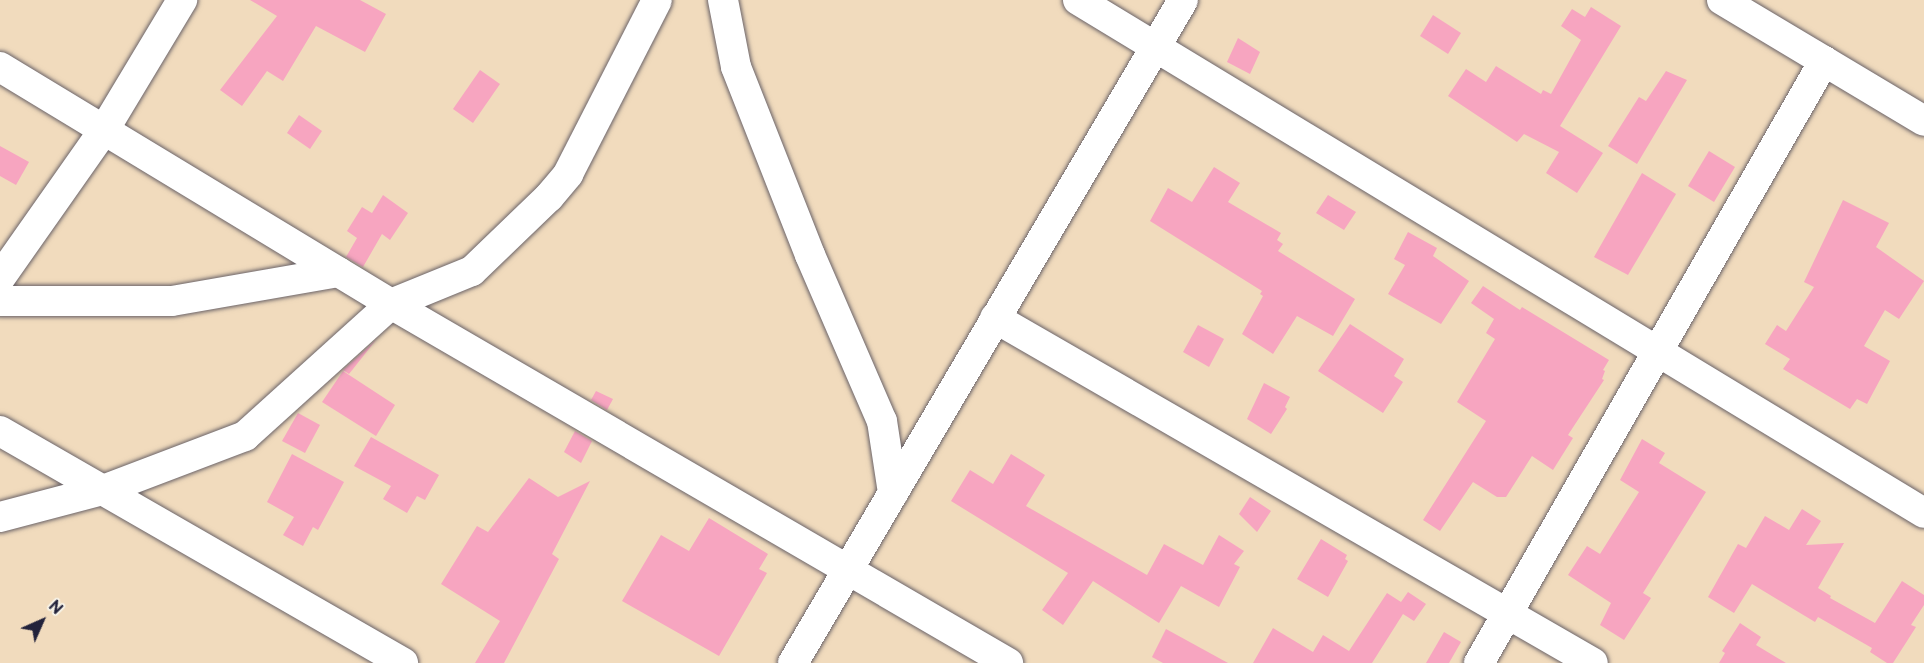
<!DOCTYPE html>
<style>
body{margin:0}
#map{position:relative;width:1924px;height:663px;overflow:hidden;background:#f1dbbd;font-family:"Balsamiq Sans",sans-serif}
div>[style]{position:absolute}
.building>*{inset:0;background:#f7a5c0}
.roads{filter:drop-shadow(0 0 2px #6a6368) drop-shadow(0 0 2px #6a6368)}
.minor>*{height:30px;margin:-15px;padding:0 15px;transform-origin:15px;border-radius:15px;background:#fff}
span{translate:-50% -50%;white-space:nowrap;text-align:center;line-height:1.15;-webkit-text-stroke:5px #f7f3e8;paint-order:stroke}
.north{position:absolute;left:12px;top:591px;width:60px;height:60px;-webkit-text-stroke:4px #f7f3e8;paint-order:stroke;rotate:45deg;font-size:16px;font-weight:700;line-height:24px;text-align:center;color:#22223b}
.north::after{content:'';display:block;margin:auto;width:21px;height:27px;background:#22223b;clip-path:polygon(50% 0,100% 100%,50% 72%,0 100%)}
</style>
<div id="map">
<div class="building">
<div style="clip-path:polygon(250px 0,360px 0,386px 14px,365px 52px,316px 26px,283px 81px,267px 71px,242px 106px,220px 90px,277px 16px)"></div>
<div style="clip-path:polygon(1591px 7px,1621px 26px,1560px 126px,1603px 153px,1577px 193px,1546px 173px,1559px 152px,1524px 134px,1517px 142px,1448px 96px,1466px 69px,1486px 82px,1496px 66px,1541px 94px,1543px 90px,1551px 94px,1581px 40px,1561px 26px,1572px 9px,1585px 17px)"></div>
<div style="clip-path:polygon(1433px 15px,1461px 33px,1448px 54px,1420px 36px)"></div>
<div style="clip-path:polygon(1238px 38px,1260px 52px,1250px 74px,1227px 62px)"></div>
<div style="clip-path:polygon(480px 70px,500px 84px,473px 123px,453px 109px)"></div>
<div style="clip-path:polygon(1666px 71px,1687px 80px,1637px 164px,1608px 146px,1639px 97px,1646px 101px)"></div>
<div style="clip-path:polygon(299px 115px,322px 131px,310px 149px,287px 133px)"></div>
<div style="clip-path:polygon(0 146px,29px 162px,16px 185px,0 176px)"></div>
<div style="clip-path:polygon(1709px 151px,1735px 167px,1714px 202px,1688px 186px)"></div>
<div style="clip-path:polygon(1214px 167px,1240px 183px,1228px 202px,1281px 233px,1277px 240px,1283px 244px,1278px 251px,1355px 299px,1333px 336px,1297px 316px,1273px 354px,1242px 334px,1263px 296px,1260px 294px,1262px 291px,1150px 221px,1168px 188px,1192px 202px)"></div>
<div style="clip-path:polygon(1642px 173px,1676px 194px,1628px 275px,1594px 257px)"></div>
<div style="clip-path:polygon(383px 195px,408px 213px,390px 240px,382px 234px,363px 267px,346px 257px,357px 238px,347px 231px,362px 207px,372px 213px)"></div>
<div style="clip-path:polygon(1328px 195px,1356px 212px,1344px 230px,1316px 213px)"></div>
<div style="clip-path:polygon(1843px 200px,1889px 223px,1876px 247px,1924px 281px,1899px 319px,1885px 310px,1864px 346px,1890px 361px,1867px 404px,1857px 399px,1850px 409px,1783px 369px,1790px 359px,1765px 344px,1777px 325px,1786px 331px,1814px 287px,1804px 282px)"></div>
<div style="clip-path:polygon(1408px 232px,1437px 248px,1433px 256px,1469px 281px,1441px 324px,1388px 294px,1405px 265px,1394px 259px)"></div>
<div style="clip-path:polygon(1483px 286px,1520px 310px,1522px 307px,1609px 360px,1603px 370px,1605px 371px,1602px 379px,1604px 380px,1568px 435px,1573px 438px,1553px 470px,1532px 456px,1506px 497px,1497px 497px,1473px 482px,1440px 531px,1423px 520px,1486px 421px,1457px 402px,1495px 339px,1486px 333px,1494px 319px,1471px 303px)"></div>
<div style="clip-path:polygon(1350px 324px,1404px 359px,1394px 376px,1403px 382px,1383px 413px,1318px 371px)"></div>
<div style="clip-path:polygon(1198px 325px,1224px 339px,1209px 367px,1183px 352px)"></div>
<div style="clip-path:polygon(376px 340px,349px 374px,343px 370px)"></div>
<div style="clip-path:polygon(343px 371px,395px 405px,376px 436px,322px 402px)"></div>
<div style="clip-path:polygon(1264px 383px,1290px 397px,1285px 407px,1287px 409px,1271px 434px,1247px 419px)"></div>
<div style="clip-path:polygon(596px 391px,613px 399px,607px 410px,591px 400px)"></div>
<div style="clip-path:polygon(298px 413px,320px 425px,305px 453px,282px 441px)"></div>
<div style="clip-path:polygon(575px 431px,592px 441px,581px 463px,564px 452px)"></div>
<div style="clip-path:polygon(371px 437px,439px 475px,425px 500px,417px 496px,407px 513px,383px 499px,391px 486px,354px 466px)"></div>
<div style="clip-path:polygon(1642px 439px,1665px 453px,1659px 463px,1706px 492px,1643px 593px,1651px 598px,1624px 640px,1600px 625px,1611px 603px,1568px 575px,1587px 546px,1600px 554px,1639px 492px,1620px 480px)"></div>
<div style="clip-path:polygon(292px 454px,344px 482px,318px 530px,313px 527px,303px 546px,283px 535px,294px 517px,267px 502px)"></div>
<div style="clip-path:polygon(1011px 454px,1045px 475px,1026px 506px,1147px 575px,1164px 544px,1203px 565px,1219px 535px,1244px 551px,1234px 564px,1240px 567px,1219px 607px,1181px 586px,1159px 623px,1093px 581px,1063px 625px,1042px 610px,1068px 573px,951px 501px,970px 470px,993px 484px)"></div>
<div style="clip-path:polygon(529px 478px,558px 497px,590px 481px,552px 554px,559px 559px,504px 663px,475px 663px,500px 621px,441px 584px,477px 526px,488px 532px)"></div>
<div style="clip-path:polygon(1250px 497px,1271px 511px,1257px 532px,1239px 514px)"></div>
<div style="clip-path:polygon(1802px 509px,1821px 521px,1806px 545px,1844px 543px,1818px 588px,1831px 596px,1830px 598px,1875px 623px,1902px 581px,1924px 595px,1924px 605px,1911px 625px,1916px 627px,1893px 663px,1887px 663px,1870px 652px,1872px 648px,1818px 617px,1815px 622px,1752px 584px,1734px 613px,1708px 597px,1738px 544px,1746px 548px,1765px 516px,1789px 530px)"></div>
<div style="clip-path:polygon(709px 518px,768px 554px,759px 569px,767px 573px,719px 656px,622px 601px,661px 535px,689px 551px)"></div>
<div style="clip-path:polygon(1321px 539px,1347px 555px,1345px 559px,1348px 561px,1328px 597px,1297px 579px)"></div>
<div style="clip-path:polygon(1408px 592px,1426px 604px,1414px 621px,1403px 614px,1372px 663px,1253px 663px,1273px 628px,1313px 652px,1323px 635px,1349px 651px,1387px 593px,1401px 602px)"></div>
<div style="clip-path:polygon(1740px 623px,1761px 637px,1756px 645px,1786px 663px,1719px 663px,1725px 653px,1722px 651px)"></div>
<div style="clip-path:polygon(1166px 629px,1228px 663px,1163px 663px,1152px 657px)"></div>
<div style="clip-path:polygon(1444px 632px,1461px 642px,1449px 663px,1426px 663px)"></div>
</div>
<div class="roads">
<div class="minor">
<div style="left:723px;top:0;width:68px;rotate:79deg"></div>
<div style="left:736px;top:67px;width:202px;rotate:68.5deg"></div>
<div style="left:810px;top:255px;width:181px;rotate:66.6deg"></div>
<div style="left:882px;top:421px;width:73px;rotate:81.3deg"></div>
<div style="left:1078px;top:0;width:989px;rotate:31.23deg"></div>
<div style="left:1722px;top:0;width:235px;rotate:30.9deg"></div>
<div style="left:0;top:67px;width:457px;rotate:31.2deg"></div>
<div style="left:391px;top:304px;width:714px;rotate:30.19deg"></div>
<div style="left:0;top:278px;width:181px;rotate:-54.9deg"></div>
<div style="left:104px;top:130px;width:152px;rotate:-59deg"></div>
<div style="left:0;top:301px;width:172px"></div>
<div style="left:172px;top:301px;width:169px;rotate:-9.9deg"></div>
<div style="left:995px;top:318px;width:690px;rotate:29.98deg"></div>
<div style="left:0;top:431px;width:465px;rotate:29.9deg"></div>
<div style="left:0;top:517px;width:106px;rotate:-14.7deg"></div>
<div style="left:103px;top:490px;width:152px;rotate:-20.8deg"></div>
<div style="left:245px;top:436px;width:197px;rotate:-42.1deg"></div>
<div style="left:391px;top:304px;width:87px;rotate:-22.2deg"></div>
<div style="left:472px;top:271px;width:107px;rotate:-43.9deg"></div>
<div style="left:549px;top:197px;width:30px;rotate:-50deg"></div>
<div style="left:568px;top:174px;width:195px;rotate:-62.9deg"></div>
<div style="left:793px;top:663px;width:769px;rotate:-59.53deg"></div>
<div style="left:1479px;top:663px;width:694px;rotate:-60.18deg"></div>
</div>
</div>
<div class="north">N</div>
</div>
